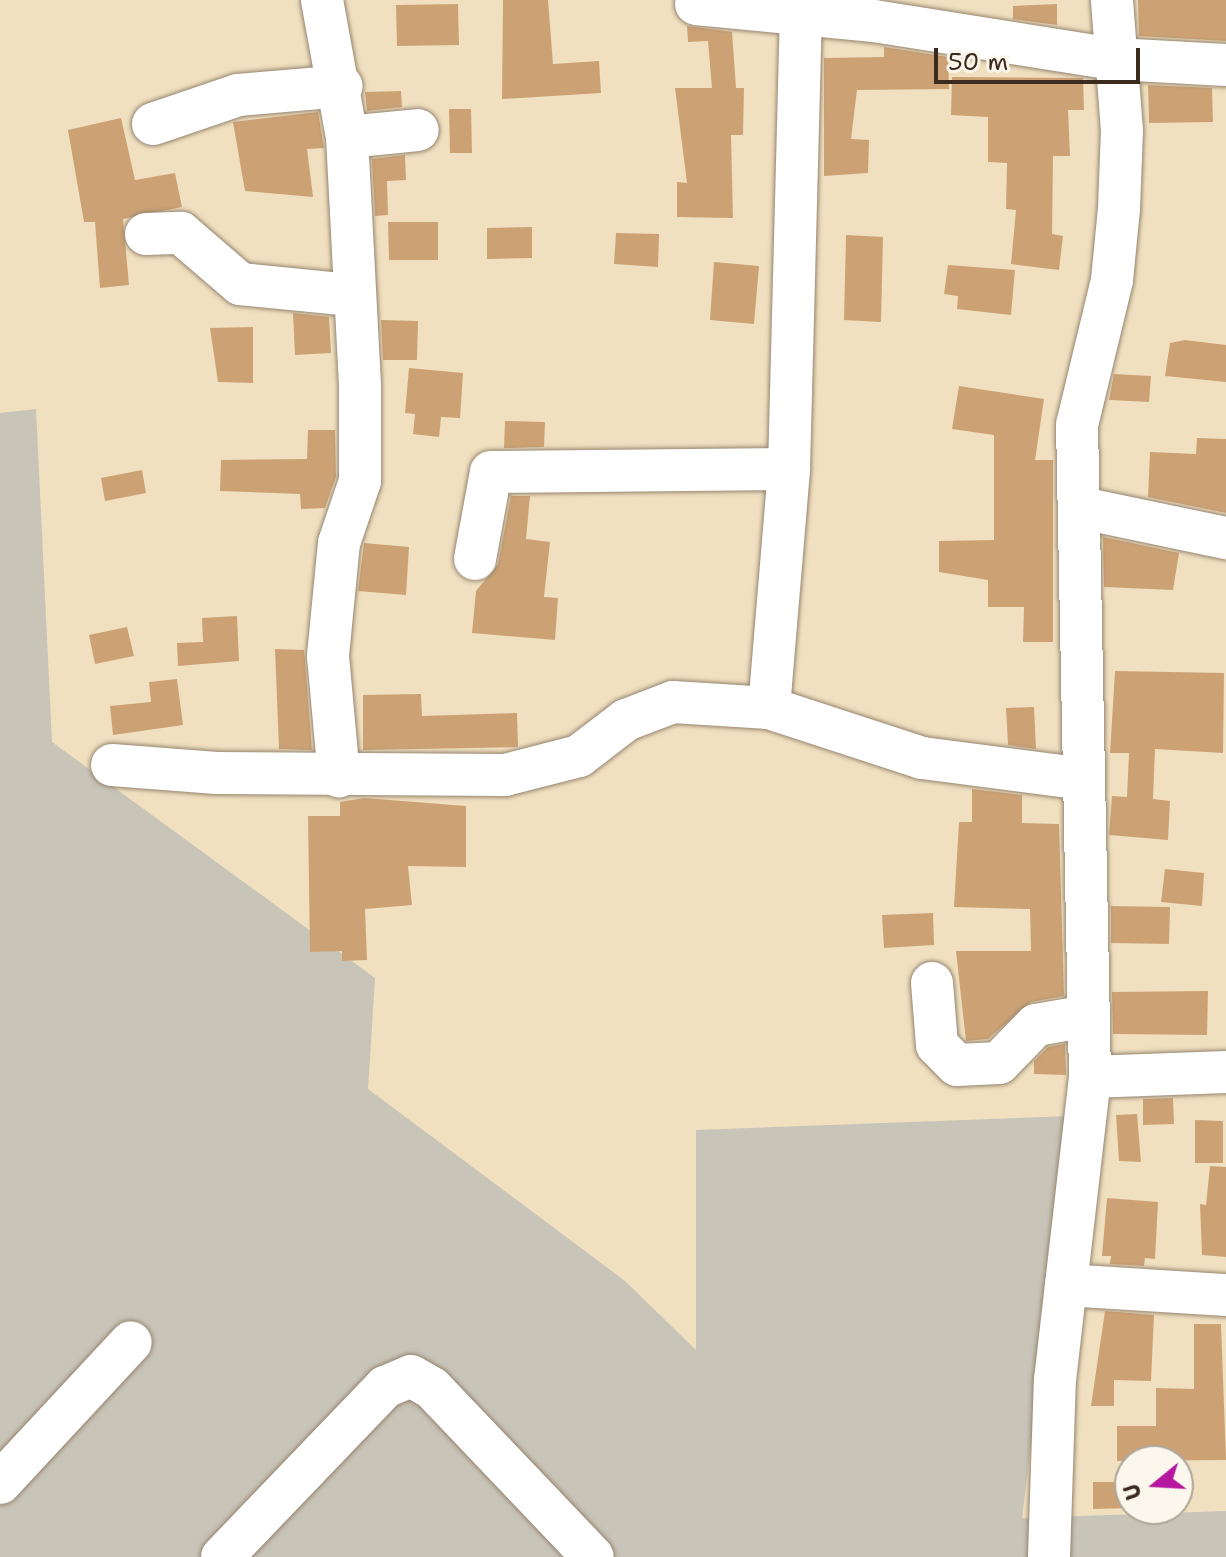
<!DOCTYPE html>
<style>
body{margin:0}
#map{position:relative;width:1226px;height:1557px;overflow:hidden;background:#f0e0c0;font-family:"Shantell Sans",sans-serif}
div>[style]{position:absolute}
.industrial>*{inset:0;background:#c8c4b8}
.building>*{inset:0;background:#cca275}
.roads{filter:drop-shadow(0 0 2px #96856f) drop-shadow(0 0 2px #96856f)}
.minor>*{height:42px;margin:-21px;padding:0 21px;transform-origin:21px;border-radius:21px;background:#fff}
span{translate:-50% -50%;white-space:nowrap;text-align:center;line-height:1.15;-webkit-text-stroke:6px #fbf7ec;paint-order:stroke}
.north{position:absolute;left:1114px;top:1445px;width:80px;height:80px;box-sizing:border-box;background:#fbf7ec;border:2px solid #aea59a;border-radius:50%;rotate:252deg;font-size:22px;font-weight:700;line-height:32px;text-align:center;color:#3b2a1e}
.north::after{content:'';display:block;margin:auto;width:28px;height:36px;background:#b5179e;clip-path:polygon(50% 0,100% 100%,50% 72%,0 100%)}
.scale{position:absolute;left:934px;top:48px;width:206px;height:36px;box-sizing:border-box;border:4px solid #3b2a1e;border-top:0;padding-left:10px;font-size:24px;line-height:28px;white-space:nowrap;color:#3b2a1e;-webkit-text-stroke:6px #fbf7ec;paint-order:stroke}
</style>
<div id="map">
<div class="industrial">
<div style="clip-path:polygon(36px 409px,52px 742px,375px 978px,368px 1089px,625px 1281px,696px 1350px,696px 1130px,1071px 1116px,1022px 1518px,1226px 1511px,1226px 1557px,0 1557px,0 413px)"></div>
</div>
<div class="building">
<div style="clip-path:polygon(503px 0,548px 0,553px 64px,599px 61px,601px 93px,502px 99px)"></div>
<div style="clip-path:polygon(1138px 0,1226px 0,1226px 41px,1139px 36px)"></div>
<div style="clip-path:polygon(458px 4px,459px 45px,397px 46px,396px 5px)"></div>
<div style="clip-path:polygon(1057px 4px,1057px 25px,1013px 19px,1013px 6px)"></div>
<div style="clip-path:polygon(687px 26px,732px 32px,736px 88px,744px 88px,743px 135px,731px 135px,733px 218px,677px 217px,677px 182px,687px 183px,675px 88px,712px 88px,708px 41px,688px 42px)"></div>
<div style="clip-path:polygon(884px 47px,948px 57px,949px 89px,857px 90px,851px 139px,869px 140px,868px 173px,824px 176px,824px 58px,884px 57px)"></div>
<div style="clip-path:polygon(952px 77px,1083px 78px,1084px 110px,1068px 110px,1070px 156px,1053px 156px,1052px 234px,1063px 236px,1059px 270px,1011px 264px,1016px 210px,1006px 209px,1007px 163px,988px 162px,988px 117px,951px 115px)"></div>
<div style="clip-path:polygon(1148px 85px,1212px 88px,1213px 122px,1149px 123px)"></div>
<div style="clip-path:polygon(401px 91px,402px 107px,367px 111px,365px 92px)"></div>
<div style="clip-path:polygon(449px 109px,471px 109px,472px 153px,450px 153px)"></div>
<div style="clip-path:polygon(318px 112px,324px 148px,307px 149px,313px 197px,245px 191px,233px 122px)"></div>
<div style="clip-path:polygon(121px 118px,135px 180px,175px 173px,182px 207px,123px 219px,129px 285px,100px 288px,95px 222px,84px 222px,68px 130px)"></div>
<div style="clip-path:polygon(405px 155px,406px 180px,387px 181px,388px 215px,375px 216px,372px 159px)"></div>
<div style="clip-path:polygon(388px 222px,438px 222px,438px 260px,389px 260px)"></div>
<div style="clip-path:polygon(532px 227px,532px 258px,487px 259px,487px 228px)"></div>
<div style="clip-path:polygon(616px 233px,659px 234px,658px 267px,614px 264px)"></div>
<div style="clip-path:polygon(846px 235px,883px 237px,881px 322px,844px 320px)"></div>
<div style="clip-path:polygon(714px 262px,759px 266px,754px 324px,710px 320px)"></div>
<div style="clip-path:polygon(948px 265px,1015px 270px,1011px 315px,957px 309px,958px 296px,944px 294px)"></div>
<div style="clip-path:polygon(293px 313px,329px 317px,331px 353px,295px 355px)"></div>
<div style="clip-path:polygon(381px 320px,418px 321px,417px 360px,383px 360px)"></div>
<div style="clip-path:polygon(253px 327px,253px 383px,218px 382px,210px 328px)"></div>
<div style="clip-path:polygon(1185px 340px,1226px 345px,1226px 382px,1165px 376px,1170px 343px)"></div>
<div style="clip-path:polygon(409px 368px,463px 373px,460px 418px,441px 417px,439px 437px,413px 434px,415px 414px,405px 413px)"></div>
<div style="clip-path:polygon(1114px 374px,1151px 376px,1149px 402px,1109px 400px)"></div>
<div style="clip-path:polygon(959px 386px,1044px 399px,1035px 460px,1053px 460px,1053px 642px,1023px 642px,1024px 607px,988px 607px,988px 580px,939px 572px,939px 541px,994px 540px,994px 435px,952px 429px)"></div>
<div style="clip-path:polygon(505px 421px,545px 422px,544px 447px,504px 448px)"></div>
<div style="clip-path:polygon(308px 430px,335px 430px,336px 477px,325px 508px,301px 509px,300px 494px,220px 491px,221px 460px,307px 459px)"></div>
<div style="clip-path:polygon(1197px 438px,1226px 439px,1226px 513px,1148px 497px,1150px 452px,1196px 454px)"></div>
<div style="clip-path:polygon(142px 470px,146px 493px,105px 501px,101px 478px)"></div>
<div style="clip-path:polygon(511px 496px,530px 496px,526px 539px,550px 542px,544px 597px,558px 598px,555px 640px,472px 633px,476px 591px,498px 564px)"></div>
<div style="clip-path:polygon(1103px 537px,1179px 553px,1173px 590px,1104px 587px)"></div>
<div style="clip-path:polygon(364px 543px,409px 547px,406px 595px,358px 591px)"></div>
<div style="clip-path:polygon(237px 616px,239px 661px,178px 666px,177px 643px,203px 642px,202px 618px)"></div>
<div style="clip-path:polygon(127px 627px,134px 656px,95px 664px,89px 635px)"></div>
<div style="clip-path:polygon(275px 649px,304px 650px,312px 750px,279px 749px)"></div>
<div style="clip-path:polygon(1115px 671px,1224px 673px,1223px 753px,1155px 749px,1153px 799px,1170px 801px,1168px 840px,1109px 835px,1112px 796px,1127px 797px,1129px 753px,1110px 753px)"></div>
<div style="clip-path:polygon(177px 679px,183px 725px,113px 735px,110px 706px,151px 702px,149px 682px)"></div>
<div style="clip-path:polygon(421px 694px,422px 716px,517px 713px,518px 747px,363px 750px,363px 695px)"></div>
<div style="clip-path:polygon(1034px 707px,1036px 749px,1008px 745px,1006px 708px)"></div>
<div style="clip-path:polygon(972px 789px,1022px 795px,1022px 823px,1059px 824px,1064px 996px,1031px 1002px,988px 1039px,966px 1041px,956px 951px,1031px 951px,1030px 909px,954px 907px,959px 822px,972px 822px)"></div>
<div style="clip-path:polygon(364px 798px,466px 806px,466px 867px,408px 866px,412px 905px,365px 909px,367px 960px,342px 961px,342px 951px,310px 952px,308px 816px,340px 816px,340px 802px)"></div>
<div style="clip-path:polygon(1165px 869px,1204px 873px,1202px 906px,1161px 902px)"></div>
<div style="clip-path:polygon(1111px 906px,1170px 907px,1169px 944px,1111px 943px)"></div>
<div style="clip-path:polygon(933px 913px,934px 945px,884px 948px,882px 915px)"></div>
<div style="clip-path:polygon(1208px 991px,1207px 1035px,1113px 1034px,1112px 992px)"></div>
<div style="clip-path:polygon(1065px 1044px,1066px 1075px,1034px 1074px,1034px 1061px,1048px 1047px)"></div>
<div style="clip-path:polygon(1173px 1098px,1174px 1124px,1143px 1125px,1143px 1099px)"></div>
<div style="clip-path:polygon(1137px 1114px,1141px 1162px,1119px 1161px,1116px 1115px)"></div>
<div style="clip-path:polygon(1195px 1120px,1223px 1121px,1223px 1163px,1195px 1163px)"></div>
<div style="clip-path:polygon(1210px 1166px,1226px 1167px,1226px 1257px,1202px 1255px,1200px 1204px,1206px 1205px)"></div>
<div style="clip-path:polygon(1107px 1198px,1158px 1202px,1155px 1259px,1145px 1258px,1144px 1266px,1110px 1264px,1111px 1256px,1102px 1256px)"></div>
<div style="clip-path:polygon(1105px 1311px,1154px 1315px,1151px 1381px,1114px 1380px,1114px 1406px,1091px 1406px)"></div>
<div style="clip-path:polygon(1194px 1324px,1221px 1324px,1226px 1460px,1117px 1461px,1117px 1426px,1156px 1426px,1156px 1388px,1194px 1389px)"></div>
<div style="clip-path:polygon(1093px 1482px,1130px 1482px,1130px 1508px,1093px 1509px)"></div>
</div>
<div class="roads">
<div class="minor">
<div style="left:322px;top:0;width:139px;rotate:79.7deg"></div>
<div style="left:347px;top:137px;width:250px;rotate:87deg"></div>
<div style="left:360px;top:387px;width:94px;rotate:90deg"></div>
<div style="left:360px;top:481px;width:65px;rotate:108.7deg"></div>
<div style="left:339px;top:543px;width:114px;rotate:95.6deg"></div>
<div style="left:328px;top:656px;width:121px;rotate:84.8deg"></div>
<div style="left:696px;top:4px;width:179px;rotate:5.5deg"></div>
<div style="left:874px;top:21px;width:244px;rotate:9deg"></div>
<div style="left:1115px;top:59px;width:111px;rotate:3.1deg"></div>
<div style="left:153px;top:124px;width:90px;rotate:-18.8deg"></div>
<div style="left:238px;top:95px;width:104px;rotate:-4.9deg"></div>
<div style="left:347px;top:137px;width:71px;rotate:-5.6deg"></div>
<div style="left:146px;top:234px;width:35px;rotate:-2deg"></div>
<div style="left:181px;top:233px;width:78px;rotate:40.8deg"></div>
<div style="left:240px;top:284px;width:113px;rotate:5.6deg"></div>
<div style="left:1082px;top:508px;width:147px;rotate:11.8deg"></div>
<div style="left:475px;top:559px;width:88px;rotate:-79.6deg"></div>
<div style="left:491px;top:472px;width:298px;rotate:-0.6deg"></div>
<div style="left:769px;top:708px;width:240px;rotate:-85.2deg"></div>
<div style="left:789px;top:469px;width:455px;rotate:-88.5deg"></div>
<div style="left:112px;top:765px;width:105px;rotate:4.4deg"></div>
<div style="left:217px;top:773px;width:288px;rotate:0.4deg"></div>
<div style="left:505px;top:775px;width:76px;rotate:-14.4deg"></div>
<div style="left:579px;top:756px;width:59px;rotate:-37.5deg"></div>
<div style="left:626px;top:720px;width:50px;rotate:-21deg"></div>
<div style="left:673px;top:702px;width:96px;rotate:3.6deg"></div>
<div style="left:769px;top:708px;width:161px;rotate:18.1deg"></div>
<div style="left:922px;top:758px;width:163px;rotate:7.4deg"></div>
<div style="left:932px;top:983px;width:62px;rotate:85.4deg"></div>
<div style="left:937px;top:1045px;width:28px;rotate:45deg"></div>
<div style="left:957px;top:1065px;width:42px;rotate:-2.7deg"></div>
<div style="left:999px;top:1063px;width:53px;rotate:-45.8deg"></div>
<div style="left:1036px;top:1025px;width:53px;rotate:-9.8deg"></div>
<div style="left:1090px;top:1077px;width:136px;rotate:-2.1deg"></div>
<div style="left:1066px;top:1285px;width:160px;rotate:3.6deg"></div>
<div style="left:0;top:1483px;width:192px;rotate:-47.1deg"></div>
<div style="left:222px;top:1557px;width:236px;rotate:-46.2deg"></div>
<div style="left:385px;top:1387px;width:28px;rotate:-23deg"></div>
<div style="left:411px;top:1376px;width:24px;rotate:30deg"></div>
<div style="left:432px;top:1388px;width:233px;rotate:46.4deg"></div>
<div style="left:1049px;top:1557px;width:177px;rotate:-88.1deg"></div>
<div style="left:1055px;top:1380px;width:305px;rotate:-83.4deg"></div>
<div style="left:1090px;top:1077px;width:652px;rotate:-91.14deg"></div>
<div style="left:1077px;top:425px;width:149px;rotate:-76.4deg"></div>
<div style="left:1112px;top:280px;width:72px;rotate:-84.4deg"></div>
<div style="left:1119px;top:208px;width:77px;rotate:-87.8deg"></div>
<div style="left:1122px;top:131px;width:131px;rotate:-94.4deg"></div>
</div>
</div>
<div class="north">U</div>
<div class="scale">50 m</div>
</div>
